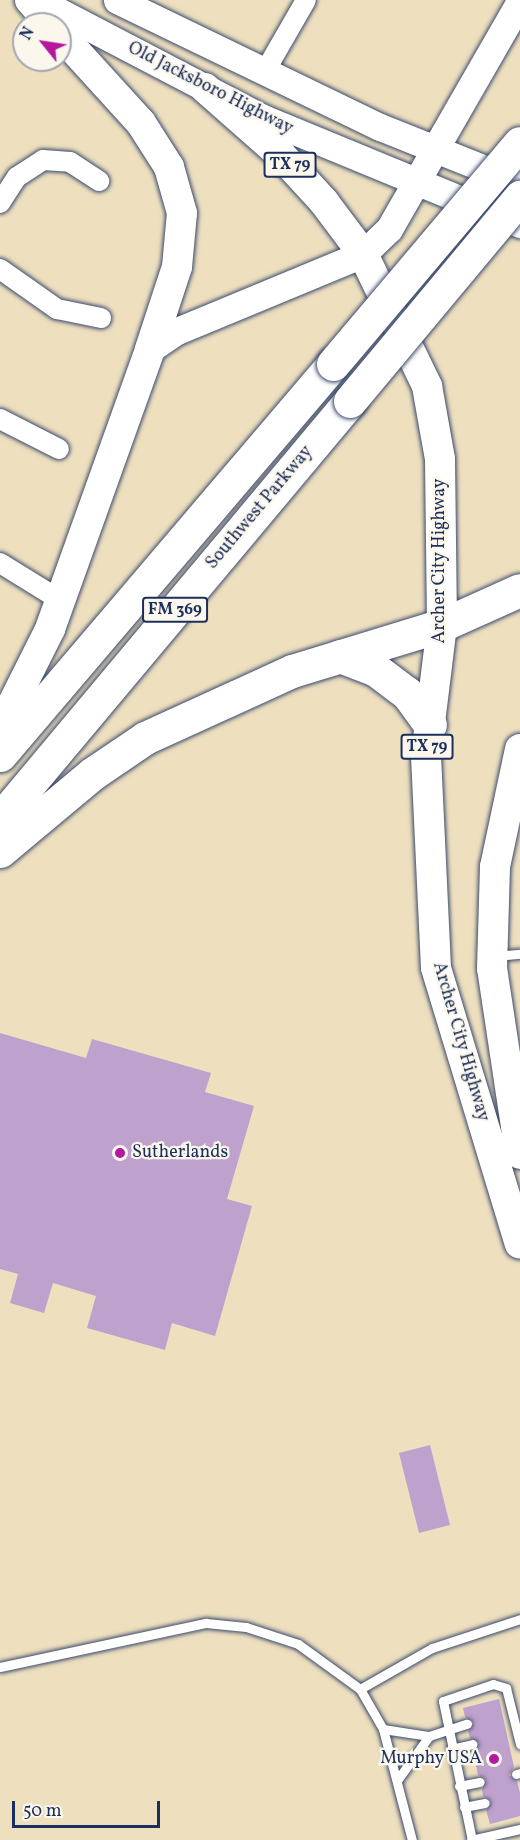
<!DOCTYPE html>
<style>
body{margin:0}
#map{position:relative;width:520px;height:1840px;overflow:hidden;background:#eee0bf;font-family:Vollkorn,serif}
div>[style]{position:absolute}
.building>*{inset:0;background:#bea1cd}
.roads{filter:drop-shadow(0 0 2px #3b4a6d) drop-shadow(0 0 2px #3b4a6d)}
.service>*{height:9px;margin:-4.5px;padding:0 4.5px;transform-origin:4.5px;border-radius:4.5px;background:#fff}
.minor>*{height:20px;margin:-10px;padding:0 10px;transform-origin:10px;border-radius:10px;background:#fff}
.secondary>*{height:27px;margin:-13.5px;padding:0 13.5px;transform-origin:13.5px;border-radius:13.5px;background:#fff}
.primary>*{height:30px;margin:-15px;padding:0 15px;transform-origin:15px;border-radius:15px;background:#fff}
.motorway>*{height:33px;margin:-16.5px;padding:0 16.5px;transform-origin:16.5px;border-radius:16.5px;background:#fff}
.bridges{filter:drop-shadow(0 0 2px #3b4a6d) drop-shadow(0 0 2px #3b4a6d)}
.motorway-bridge>*{height:33px;margin:-16.5px;padding:0 16.5px;transform-origin:16.5px;border-radius:16.5px;background:#fff}
.dots>*{width:16px;height:16px;translate:-50% -50%;box-sizing:border-box;border:3px solid #fbf7ec;border-radius:50%}
span{translate:-50% -50%;white-space:nowrap;text-align:center;line-height:1.15;-webkit-text-stroke:4.5px #fbf7ec;paint-order:stroke}
.shield-label span{padding:2px 4px;background:#fbf7ec;border:2px solid;border-radius:4px;-webkit-text-stroke-width:0}
.shield-label{font-size:16px;color:#1b2f5e;font-weight:700}
.street-label{font-size:18px;color:#1b2f5e}
.poi-label{font-size:18px;color:#1b2f5e}
.left{translate:0 -50%;text-align:left}
.right{translate:-100% -50%;text-align:right}
.north{position:absolute;left:12px;top:12px;width:60px;height:60px;box-sizing:border-box;background:#fbf7ec;border:2px solid #a1a7b3;border-radius:50%;rotate:300deg;font-size:16px;font-weight:700;line-height:24px;text-align:center;color:#1b2f5e}
.north::after{content:'';display:block;margin:auto;width:21px;height:27px;background:#b5179e;clip-path:polygon(50% 0,100% 100%,50% 72%,0 100%)}
.scale{position:absolute;left:12px;top:1801px;width:148px;height:27px;box-sizing:border-box;border:3px solid #1b2f5e;border-top:0;padding-left:8px;font-size:18px;line-height:21px;white-space:nowrap;color:#1b2f5e;-webkit-text-stroke:4px #fbf7ec;paint-order:stroke}
</style>
<div id="map">
<div class="building">
<div style="clip-path:polygon(0 1033px,86px 1058px,92px 1039px,211px 1073px,205px 1092px,254px 1106px,227px 1199px,252px 1206px,215px 1336px,172px 1323px,165px 1350px,87px 1328px,96px 1296px,53px 1283px,44px 1313px,10px 1303px,18px 1274px,0 1269px)"></div>
<div style="clip-path:polygon(430px 1445px,450px 1525px,419px 1533px,399px 1453px)"></div>
<div style="clip-path:polygon(499px 1699px,514px 1767px,509px 1775px,517px 1781px,520px 1793px,520px 1816px,490px 1824px,486px 1810px,491px 1801px,483px 1796px,482px 1789px,486px 1780px,478px 1775px,473px 1751px,479px 1743px,470px 1738px,468px 1731px,474px 1723px,465px 1717px,463px 1708px)"></div>
</div>
<div class="roads">
<div class="service">
<div style="left:495px;top:956px;width:25px;rotate:-5deg"></div>
<div style="left:0;top:1667px;width:211px;rotate:-12.1deg"></div>
<div style="left:206px;top:1623px;width:40px;rotate:5.7deg"></div>
<div style="left:246px;top:1627px;width:55px;rotate:18.1deg"></div>
<div style="left:298px;top:1644px;width:77px;rotate:36deg"></div>
<div style="left:360px;top:1689px;width:46px;rotate:60.1deg"></div>
<div style="left:383px;top:1729px;width:115px;rotate:75.4deg"></div>
<div style="left:360px;top:1689px;width:83px;rotate:-29.7deg"></div>
<div style="left:432px;top:1648px;width:93px;rotate:-18.2deg"></div>
<div style="left:383px;top:1729px;width:47px;rotate:8.7deg"></div>
<div style="left:451px;top:1749px;width:22px;rotate:-13deg"></div>
<div style="left:516px;top:1774px;width:4px;rotate:-14deg"></div>
<div style="left:398px;top:1779px;width:53px;rotate:-54.2deg"></div>
<div style="left:429px;top:1736px;width:40px;rotate:-18deg"></div>
<div style="left:459px;top:1786px;width:21px;rotate:-11deg"></div>
<div style="left:464px;top:1807px;width:21px;rotate:-11deg"></div>
<div style="left:471px;top:1840px;width:50px;rotate:-12.7deg"></div>
<div style="left:472px;top:1840px;width:142px;rotate:-101.8deg"></div>
<div style="left:443px;top:1701px;width:53px;rotate:-18.8deg"></div>
<div style="left:493px;top:1684px;width:14px;rotate:17deg"></div>
<div style="left:506px;top:1688px;width:58px;rotate:76deg"></div>
</div>
<div class="minor">
<div style="left:264px;top:73px;width:84px;rotate:-60.1deg"></div>
<div style="left:0;top:203px;width:31px;rotate:-57deg"></div>
<div style="left:17px;top:177px;width:31px;rotate:-33deg"></div>
<div style="left:43px;top:160px;width:27px;rotate:4deg"></div>
<div style="left:70px;top:162px;width:35px;rotate:33deg"></div>
<div style="left:0;top:269px;width:70px;rotate:35.1deg"></div>
<div style="left:57px;top:309px;width:45px;rotate:11.6deg"></div>
<div style="left:0;top:419px;width:66px;rotate:27deg"></div>
<div style="left:0;top:563px;width:70px;rotate:31.7deg"></div>
</div>
<div class="secondary">
<div style="left:37px;top:0;width:257px;rotate:27.6deg"></div>
<div style="left:265px;top:119px;width:276px;rotate:22.4deg"></div>
<div style="left:117px;top:0;width:292px;rotate:25.8deg"></div>
<div style="left:380px;top:127px;width:151px;rotate:21.8deg"></div>
<div style="left:150px;top:349px;width:32px;rotate:-34deg"></div>
<div style="left:177px;top:331px;width:201px;rotate:-22.5deg"></div>
<div style="left:363px;top:254px;width:36px;rotate:-44deg"></div>
<div style="left:389px;top:229px;width:263px;rotate:-60.1deg"></div>
</div>
<div class="primary">
<div style="left:30px;top:0;width:32px;rotate:49deg"></div>
<div style="left:205px;top:88px;width:101px;rotate:41.4deg"></div>
<div style="left:281px;top:155px;width:64px;rotate:47.5deg"></div>
<div style="left:324px;top:202px;width:65px;rotate:53.1deg"></div>
<div style="left:363px;top:254px;width:147px;rotate:64.1deg"></div>
<div style="left:427px;top:386px;width:74px;rotate:79.9deg"></div>
<div style="left:440px;top:459px;width:166px;rotate:89.3deg"></div>
<div style="left:442px;top:625px;width:132px;rotate:97deg"></div>
<div style="left:426px;top:756px;width:212px;rotate:87.3deg"></div>
<div style="left:436px;top:968px;width:288px;rotate:73.1deg"></div>
<div style="left:0;top:729px;width:112px;rotate:-63.4deg"></div>
<div style="left:50px;top:629px;width:297px;rotate:-70.3deg"></div>
<div style="left:150px;top:349px;width:86px;rotate:-71.8deg"></div>
<div style="left:177px;top:267px;width:54px;rotate:-84.7deg"></div>
<div style="left:182px;top:213px;width:48px;rotate:-105.8deg"></div>
<div style="left:169px;top:167px;width:52px;rotate:-122.5deg"></div>
<div style="left:141px;top:123px;width:120px;rotate:-132.3deg"></div>
<div style="left:520px;top:749px;width:121px;rotate:102deg"></div>
<div style="left:495px;top:867px;width:101px;rotate:91.7deg"></div>
<div style="left:492px;top:968px;width:188px;rotate:81.4deg"></div>
</div>
<div class="motorway">
<div style="left:340px;top:656px;width:39px;rotate:21deg"></div>
<div style="left:376px;top:670px;width:39px;rotate:37deg"></div>
<div style="left:407px;top:693px;width:39px;rotate:54deg"></div>
<div style="left:0;top:755px;width:514px;rotate:-49.58deg"></div>
<div style="left:0;top:819px;width:545px;rotate:-50.06deg"></div>
<div style="left:0;top:851px;width:120px;rotate:-39.9deg"></div>
<div style="left:92px;top:774px;width:64px;rotate:-34.2deg"></div>
<div style="left:145px;top:738px;width:162px;rotate:-24.5deg"></div>
<div style="left:292px;top:671px;width:157px;rotate:-17deg"></div>
<div style="left:442px;top:625px;width:85px;rotate:-24.2deg"></div>
</div>
</div>
<div class="bridges">
<div class="motorway-bridge">
<div style="left:333px;top:364px;width:289px;rotate:-49.8deg"></div>
<div style="left:350px;top:401px;width:266px;rotate:-50.2deg"></div>
</div>
</div>
<div class="dots">
<div style="left:120px;top:1153px;background:#b5179e"></div>
<div style="left:494px;top:1759px;background:#b5179e"></div>
</div>
<div class="shield-label">
<span style="left:290px;top:165px">TX 79</span>
<span style="left:175px;top:610px">FM 369</span>
<span style="left:427px;top:747px">TX 79</span>
</div>
<div class="street-label">
<span style="left:210px;top:89px;rotate:27deg">Old Jacksboro Highway</span>
<span style="left:260px;top:508px;rotate:-50deg">Southwest Parkway</span>
<span style="left:440px;top:561px;rotate:-90deg">Archer City Highway</span>
<span style="left:460px;top:1042px;rotate:74deg">Archer City Highway</span>
</div>
<div class="poi-label">
<span class="left" style="left:132px;top:1153px">Sutherlands</span>
<span class="right" style="left:482px;top:1759px">Murphy USA</span>
</div>
<div class="north">N</div>
<div class="scale">50 m</div>
</div>
